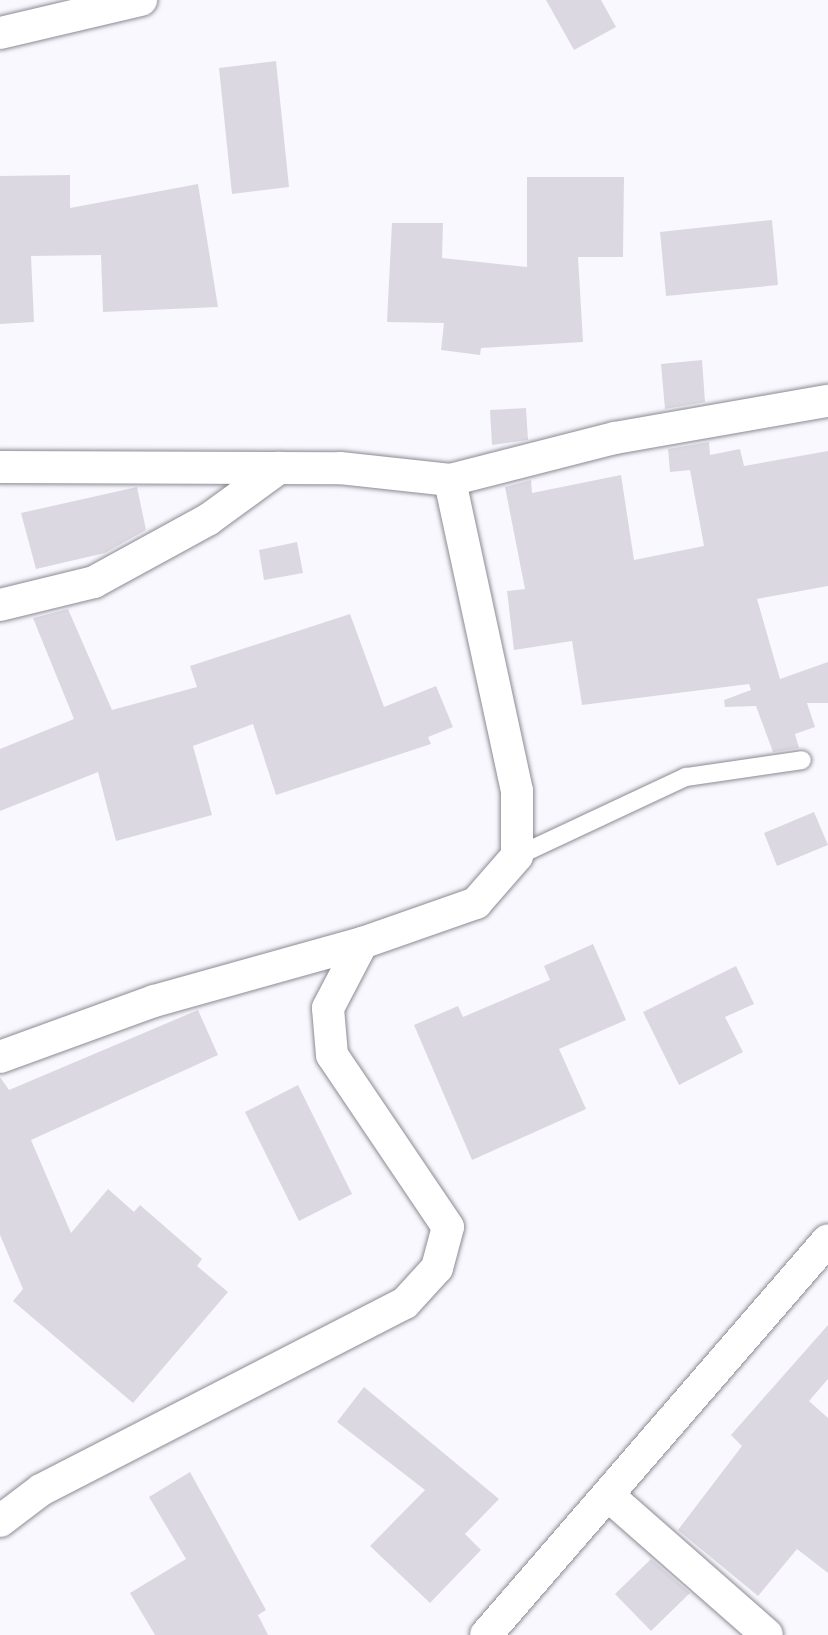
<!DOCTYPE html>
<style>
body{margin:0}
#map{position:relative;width:828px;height:1635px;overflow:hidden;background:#f9f8fe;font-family:"Space Grotesk",sans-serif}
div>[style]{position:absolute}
.building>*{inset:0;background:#dbd8e2}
.roads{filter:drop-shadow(0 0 2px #8c8a93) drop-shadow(0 0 2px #8c8a93)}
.lane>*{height:18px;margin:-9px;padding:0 9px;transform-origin:9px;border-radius:9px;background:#fff}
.street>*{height:32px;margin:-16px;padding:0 16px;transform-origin:16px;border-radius:16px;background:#fff}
span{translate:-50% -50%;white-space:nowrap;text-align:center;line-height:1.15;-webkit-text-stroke:10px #fff;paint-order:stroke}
</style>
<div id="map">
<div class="building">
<div style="clip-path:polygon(546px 0,601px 0,616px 27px,574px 50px)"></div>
<div style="clip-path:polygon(276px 61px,289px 187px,232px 194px,219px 68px)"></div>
<div style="clip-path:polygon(70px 175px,70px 208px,198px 184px,218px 307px,103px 312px,101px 255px,31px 256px,34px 322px,0 324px,0 176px)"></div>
<div style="clip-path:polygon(527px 177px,624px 177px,623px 257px,578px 257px,583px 342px,481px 348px,480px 355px,441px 350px,444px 323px,387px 322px,392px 223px,443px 223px,442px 258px,527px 267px)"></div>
<div style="clip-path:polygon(772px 220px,778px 285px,666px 296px,660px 232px)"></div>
<div style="clip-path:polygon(702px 360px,705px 402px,665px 409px,661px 364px)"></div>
<div style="clip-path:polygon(526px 408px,528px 440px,492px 445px,490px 410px)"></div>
<div style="clip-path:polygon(709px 442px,710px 455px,740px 449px,744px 466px,828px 451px,828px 586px,757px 599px,780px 679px,828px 662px,828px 703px,807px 703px,815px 727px,795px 734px,799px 748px,773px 752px,756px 706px,725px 707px,724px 700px,751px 690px,749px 684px,582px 705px,572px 641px,514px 650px,507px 591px,525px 589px,505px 487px,531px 480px,532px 493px,621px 475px,634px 560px,704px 546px,690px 470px,670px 472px,668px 449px)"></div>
<div style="clip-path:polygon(137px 487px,146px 530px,105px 553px,36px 569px,21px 513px)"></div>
<div style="clip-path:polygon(297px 542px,303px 573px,264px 580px,259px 550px)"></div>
<div style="clip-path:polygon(68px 609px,112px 710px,197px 687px,190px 666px,350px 614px,384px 707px,436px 686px,453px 727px,428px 737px,431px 744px,276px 795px,253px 724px,193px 746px,212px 815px,116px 841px,98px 772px,0 811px,0 749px,74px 719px,33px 618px)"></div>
<div style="clip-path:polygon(814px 812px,828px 845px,777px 866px,764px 833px)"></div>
<div style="clip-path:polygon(593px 944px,626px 1020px,559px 1049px,586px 1109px,472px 1160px,414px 1025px,458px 1006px,463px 1017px,550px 980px,544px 966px)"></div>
<div style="clip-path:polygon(736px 966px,754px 1004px,725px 1017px,743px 1052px,679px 1085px,643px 1012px)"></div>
<div style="clip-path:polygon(198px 1010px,218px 1055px,31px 1140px,71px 1233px,108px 1189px,134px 1212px,140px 1205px,202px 1259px,197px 1266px,228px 1292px,133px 1403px,13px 1301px,23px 1289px,0 1235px,0 1077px,9px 1090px)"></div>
<div style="clip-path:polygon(298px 1085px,352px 1194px,299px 1221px,245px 1112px)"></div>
<div style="clip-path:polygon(828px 1325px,828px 1379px,809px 1401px,828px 1418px,828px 1573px,797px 1549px,758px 1596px,678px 1530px,742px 1446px,731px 1435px)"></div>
<div style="clip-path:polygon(364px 1387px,499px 1499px,465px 1534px,481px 1550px,430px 1603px,370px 1546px,425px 1490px,337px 1422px)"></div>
<div style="clip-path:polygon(190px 1472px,266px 1610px,258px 1615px,268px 1635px,155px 1635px,130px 1593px,186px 1559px,149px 1497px)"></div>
<div style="clip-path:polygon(651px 1559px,690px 1593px,651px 1631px,615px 1594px)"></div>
</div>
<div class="roads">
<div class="lane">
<div style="left:517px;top:856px;width:187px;rotate:-25.1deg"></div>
<div style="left:686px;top:777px;width:117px;rotate:-8.3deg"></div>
</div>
<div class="street">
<div style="left:0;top:33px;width:145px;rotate:-13.2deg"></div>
<div style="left:0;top:467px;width:340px;rotate:0.2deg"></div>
<div style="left:340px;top:468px;width:111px;rotate:6.2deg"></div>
<div style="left:450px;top:480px;width:170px;rotate:-14.3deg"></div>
<div style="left:615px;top:438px;width:216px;rotate:-9.9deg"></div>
<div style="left:0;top:605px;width:97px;rotate:-13.7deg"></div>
<div style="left:94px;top:582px;width:131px;rotate:-28.7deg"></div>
<div style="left:209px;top:519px;width:87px;rotate:-36.1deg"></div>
<div style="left:0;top:1057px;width:164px;rotate:-20deg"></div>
<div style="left:154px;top:1001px;width:216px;rotate:-15.6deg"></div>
<div style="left:609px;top:1496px;width:210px;rotate:41.3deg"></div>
<div style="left:0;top:1521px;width:51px;rotate:-37.1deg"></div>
<div style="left:41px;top:1490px;width:409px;rotate:-27.2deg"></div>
<div style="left:405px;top:1303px;width:47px;rotate:-47.6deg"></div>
<div style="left:437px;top:1268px;width:42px;rotate:-75deg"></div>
<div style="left:448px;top:1227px;width:207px;rotate:-124deg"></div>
<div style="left:332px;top:1055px;width:47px;rotate:-94.9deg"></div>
<div style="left:328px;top:1008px;width:73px;rotate:-62.4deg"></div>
<div style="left:362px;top:943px;width:121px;rotate:-19.3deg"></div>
<div style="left:476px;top:903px;width:62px;rotate:-48.9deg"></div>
<div style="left:517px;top:856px;width:65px;rotate:-90deg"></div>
<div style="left:517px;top:791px;width:318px;rotate:-102.2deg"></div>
<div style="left:486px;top:1635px;width:522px;rotate:-49.11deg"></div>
</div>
</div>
</div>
